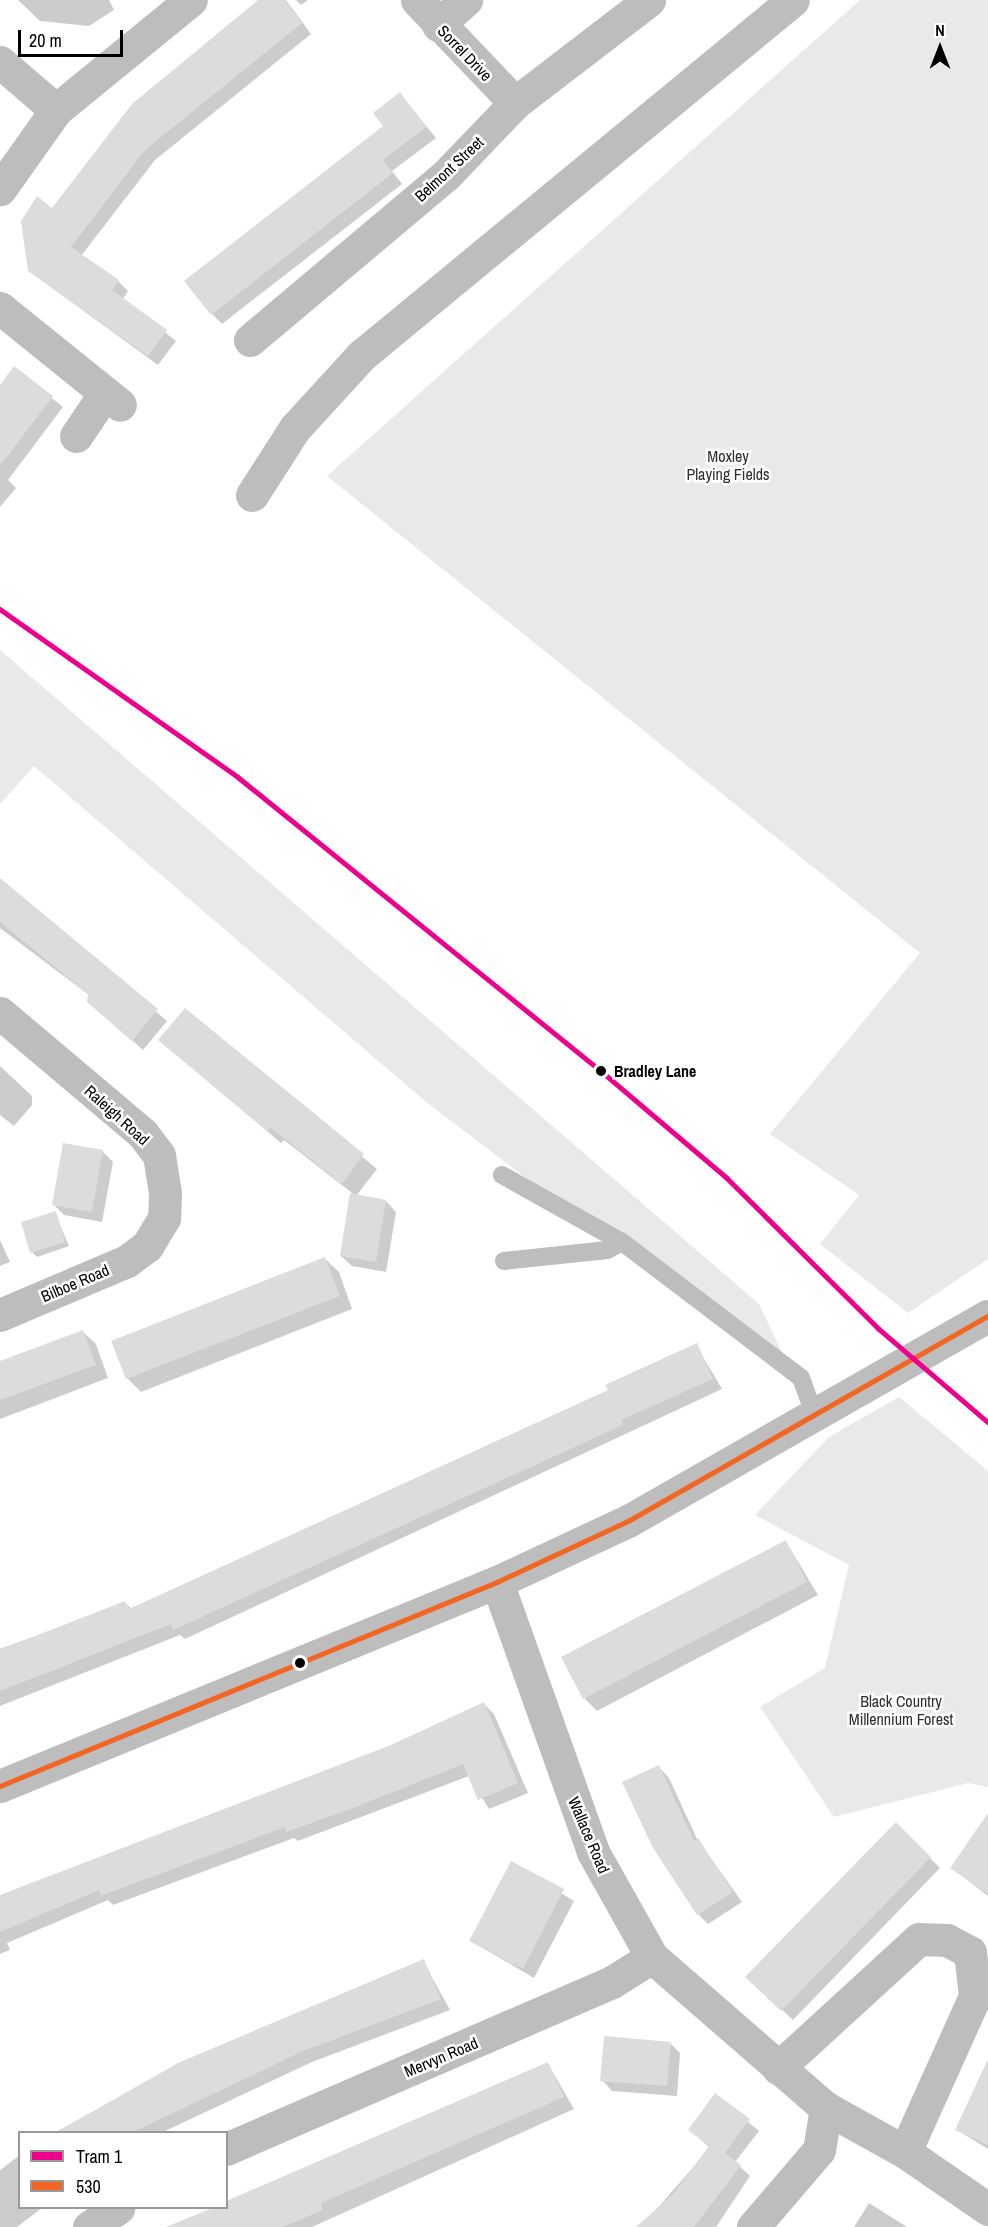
<!DOCTYPE html>
<style>
body{margin:0}
#map{position:relative;width:988px;height:2227px;overflow:hidden;background:#fff;font-family:"Archivo Narrow",sans-serif}
div>[style]{position:absolute}
.green>*{inset:0;background:#e9e9e9}
.shadow>*{inset:0;background:#0003}
.building>*{inset:0;background:#dcdcdc}
.service>*{height:18px;margin:-9px;padding:0 9px;transform-origin:9px;border-radius:9px;background:#bdbdbd}
.minor>*{height:33px;margin:-16.5px;padding:0 16.5px;transform-origin:16.5px;border-radius:16.5px;background:#bdbdbd}
.tertiary>*{height:33px;margin:-16.5px;padding:0 16.5px;transform-origin:16.5px;border-radius:16.5px;background:#bdbdbd}
.bus-1>*{height:4.5px;margin:-2.25px;padding:0 2.25px;transform-origin:2.25px;border-radius:2.25px;background:#f26522}
.tram-1>*{height:4.5px;margin:-2.25px;padding:0 2.25px;transform-origin:2.25px;border-radius:2.25px;background:#ec008c}
.dots>*{width:16px;height:16px;translate:-50% -50%;box-sizing:border-box;border:3px solid #fff;border-radius:50%}
span{translate:-50% -50%;white-space:nowrap;text-align:center;line-height:1.15;-webkit-text-stroke:5px #fff;paint-order:stroke}
.street-label{font-size:16px;color:#000}
.park-label{font-size:16px;color:#2e2e2e}
.stop-label{font-size:16px;color:#000;font-weight:700}
.left{translate:0 -50%;text-align:left}
.legend{position:absolute;left:18px;top:2131px;width:210px;height:78px;box-sizing:border-box;background:#fff;border:2px solid #999;margin:0;padding:8px 10px;list-style:none;font-size:18px;color:#000}
.legend li{display:flex;align-items:center;gap:12px;height:30px}
.legend b{width:30px;border:2px solid #999}
.north{position:absolute;left:910px;top:18px;width:60px;height:60px;-webkit-text-stroke:4px #fff;paint-order:stroke;rotate:0deg;font-size:16px;font-weight:700;line-height:24px;text-align:center;color:#000}
.north::after{content:'';display:block;margin:auto;width:21px;height:27px;background:#000;clip-path:polygon(50% 0,100% 100%,50% 72%,0 100%)}
.scale{position:absolute;left:18px;top:30px;width:105px;height:27px;box-sizing:border-box;border:3px solid #000;border-top:0;padding-left:8px;font-size:18px;line-height:21px;white-space:nowrap;color:#000;-webkit-text-stroke:4px #fff;paint-order:stroke}
</style>
<div id="map">
<div class="green">
<div style="clip-path:polygon(860px 0,988px 0,988px 1259px,908px 1313px,820px 1244px,859px 1195px,770px 1134px,920px 953px,327px 476px)"></div>
<div style="clip-path:polygon(0 650px,759px 1304px,797px 1384px,425px 1101px,34px 766px,0 804px)"></div>
<div style="clip-path:polygon(899px 1397px,988px 1471px,988px 1787px,968px 1783px,834px 1817px,760px 1707px,825px 1668px,849px 1565px,755px 1515px,829px 1437px)"></div>
</div>
<div class="shadow">
<div style="clip-path:polygon(109px 0,114px 10px,89px 26px,40px 21px,18px 0)"></div>
<div style="clip-path:polygon(262px 0,286px 0,311px 34px,155px 160px,81px 256px,118px 281px,128px 291px,123px 299px,176px 341px,158px 365px,29px 271px,52px 210px)"></div>
<div style="clip-path:polygon(296px 0,308px 0,301px 5px)"></div>
<div style="clip-path:polygon(400px 94px,436px 138px,392px 171px,402px 184px,222px 324px,212px 314px,385px 126px)"></div>
<div style="clip-path:polygon(14px 368px,63px 407px,8px 480px,16px 488px,0 507px,0 388px)"></div>
<div style="clip-path:polygon(0 881px,167px 1021px,143px 1050px,88px 1002px,89px 995px,0 928px)"></div>
<div style="clip-path:polygon(185px 1010px,377px 1169px,356px 1196px,386px 1201px,396px 1212px,386px 1272px,352px 1266px,341px 1256px,356px 1196px,284px 1140px,281px 1143px,160px 1040px)"></div>
<div style="clip-path:polygon(0 1066px,32px 1096px,32px 1105px,14px 1126px,0 1115px)"></div>
<div style="clip-path:polygon(102px 1151px,113px 1162px,102px 1222px,64px 1215px,54px 1205px)"></div>
<div style="clip-path:polygon(55px 1213px,69px 1246px,37px 1257px,32px 1252px)"></div>
<div style="clip-path:polygon(0 1240px,10px 1262px,0 1266px)"></div>
<div style="clip-path:polygon(325px 1259px,339px 1272px,352px 1309px,141px 1392px,127px 1378px)"></div>
<div style="clip-path:polygon(83px 1332px,96px 1344px,108px 1378px,0 1419px,0 1365px)"></div>
<div style="clip-path:polygon(696px 1345px,722px 1389px,185px 1639px,180px 1635px,0 1706px,0 1649px,125px 1603px,132px 1609px,610px 1391px)"></div>
<div style="clip-path:polygon(786px 1542px,818px 1595px,597px 1711px,584px 1698px)"></div>
<div style="clip-path:polygon(484px 1704px,494px 1714px,528px 1793px,489px 1809px,469px 1776px,298px 1841px,294px 1838px,113px 1905px,108px 1900px,7px 1943px,10px 1950px,0 1954px,0 1896px,391px 1747px)"></div>
<div style="clip-path:polygon(659px 1767px,669px 1778px,697px 1839px,742px 1902px,708px 1924px,698px 1914px)"></div>
<div style="clip-path:polygon(896px 1824px,940px 1868px,793px 2020px,747px 1977px)"></div>
<div style="clip-path:polygon(988px 1837px,988px 1896px,952px 1868px)"></div>
<div style="clip-path:polygon(512px 1863px,574px 1901px,534px 1978px,471px 1941px)"></div>
<div style="clip-path:polygon(423px 1961px,450px 2010px,312px 2062px,163px 2132px,56px 2132px,179px 2064px)"></div>
<div style="clip-path:polygon(670px 2043px,680px 2053px,677px 2096px,612px 2091px,602px 2080px)"></div>
<div style="clip-path:polygon(548px 2064px,574px 2109px,312px 2227px,174px 2227px)"></div>
<div style="clip-path:polygon(988px 2064px,988px 2149px,957px 2130px)"></div>
<div style="clip-path:polygon(715px 2095px,759px 2131px,735px 2162px,750px 2176px,716px 2227px,641px 2227px,710px 2148px,690px 2130px)"></div>
<div style="clip-path:polygon(20px 2155px,20px 2208px,42px 2208px,17px 2227px,0 2227px,0 2170px)"></div>
<div style="clip-path:polygon(869px 2203px,907px 2227px,854px 2227px)"></div>
</div>
<div class="building">
<div style="clip-path:polygon(258px 0,285px 0,302px 23px,145px 150px,71px 247px,119px 280px,112px 290px,167px 330px,148px 356px,28px 271px,21px 221px,37px 196px,52px 208px,132px 104px)"></div>
<div style="clip-path:polygon(400px 92px,426px 127px,383px 160px,393px 173px,211px 315px,184px 281px,383px 126px,373px 113px)"></div>
<div style="clip-path:polygon(14px 366px,53px 396px,0 466px,0 385px)"></div>
<div style="clip-path:polygon(0 878px,158px 1009px,132px 1041px,87px 1002px,88px 994px,0 922px)"></div>
<div style="clip-path:polygon(185px 1008px,364px 1154px,342px 1184px,270px 1127px,267px 1131px,158px 1040px)"></div>
<div style="clip-path:polygon(63px 1143px,103px 1150px,92px 1212px,52px 1205px)"></div>
<div style="clip-path:polygon(350px 1193px,386px 1200px,376px 1262px,340px 1256px)"></div>
<div style="clip-path:polygon(56px 1211px,65px 1242px,30px 1253px,21px 1222px)"></div>
<div style="clip-path:polygon(325px 1257px,340px 1296px,126px 1379px,111px 1341px)"></div>
<div style="clip-path:polygon(83px 1330px,96px 1365px,0 1400px,0 1361px)"></div>
<div style="clip-path:polygon(697px 1343px,713px 1379px,621px 1420px,623px 1425px,173px 1630px,171px 1624px,0 1691px,0 1650px,125px 1601px,129px 1609px,608px 1390px,605px 1385px)"></div>
<div style="clip-path:polygon(786px 1540px,807px 1582px,583px 1699px,561px 1657px)"></div>
<div style="clip-path:polygon(484px 1702px,518px 1783px,478px 1800px,463px 1764px,345px 1811px,286px 1832px,285px 1827px,101px 1896px,99px 1890px,0 1932px,0 1895px,391px 1745px)"></div>
<div style="clip-path:polygon(659px 1765px,694px 1841px,698px 1838px,733px 1892px,697px 1915px,653px 1848px,622px 1782px)"></div>
<div style="clip-path:polygon(988px 1813px,988px 1894px,950px 1868px)"></div>
<div style="clip-path:polygon(896px 1822px,931px 1857px,781px 2011px,745px 1977px)"></div>
<div style="clip-path:polygon(511px 1861px,564px 1889px,523px 1969px,469px 1941px)"></div>
<div style="clip-path:polygon(424px 1959px,441px 1999px,301px 2052px,131px 2133px,55px 2133px,178px 2063px)"></div>
<div style="clip-path:polygon(604px 2036px,671px 2042px,667px 2086px,600px 2081px)"></div>
<div style="clip-path:polygon(988px 2059px,988px 2145px,955px 2130px)"></div>
<div style="clip-path:polygon(548px 2062px,564px 2097px,321px 2203px,323px 2210px,282px 2227px,166px 2227px,212px 2208px,226px 2208px,226px 2201px)"></div>
<div style="clip-path:polygon(715px 2093px,750px 2119px,725px 2153px,741px 2165px,694px 2227px,636px 2227px,673px 2194px,709px 2146px,688px 2130px)"></div>
</div>
<div class="service">
<div style="left:502px;top:1175px;width:137px;rotate:29.2deg"></div>
<div style="left:504px;top:1261px;width:104px;rotate:-6.1deg"></div>
<div style="left:607px;top:1250px;width:17px;rotate:-28deg"></div>
<div style="left:622px;top:1242px;width:225px;rotate:37.2deg"></div>
<div style="left:801px;top:1378px;width:40px;rotate:69.8deg"></div>
</div>
<div class="minor">
<div style="left:417px;top:0;width:142px;rotate:46.4deg"></div>
<div style="left:438px;top:25px;width:38px;rotate:-42deg"></div>
<div style="left:0;top:62px;width:74px;rotate:40.6deg"></div>
<div style="left:56px;top:110px;width:97px;rotate:125.3deg"></div>
<div style="left:56px;top:110px;width:174px;rotate:-39.2deg"></div>
<div style="left:0;top:308px;width:154px;rotate:38.9deg"></div>
<div style="left:250px;top:340px;width:256px;rotate:-40.1deg"></div>
<div style="left:446px;top:175px;width:100px;rotate:-46.2deg"></div>
<div style="left:515px;top:103px;width:169px;rotate:-37.5deg"></div>
<div style="left:76px;top:436px;width:52px;rotate:-56deg"></div>
<div style="left:252px;top:495px;width:80px;rotate:-57.3deg"></div>
<div style="left:295px;top:428px;width:99px;rotate:-47.5deg"></div>
<div style="left:362px;top:355px;width:558px;rotate:-39.48deg"></div>
<div style="left:0;top:1013px;width:187px;rotate:40.2deg"></div>
<div style="left:143px;top:1134px;width:26px;rotate:53deg"></div>
<div style="left:159px;top:1155px;width:39px;rotate:81deg"></div>
<div style="left:165px;top:1194px;width:24px;rotate:92deg"></div>
<div style="left:164px;top:1218px;width:33px;rotate:121deg"></div>
<div style="left:147px;top:1246px;width:25px;rotate:143deg"></div>
<div style="left:127px;top:1261px;width:138px;rotate:157deg"></div>
<div style="left:497px;top:1582px;width:287px;rotate:70.4deg"></div>
<div style="left:593px;top:1852px;width:120px;rotate:60.7deg"></div>
<div style="left:652px;top:1957px;width:230px;rotate:41deg"></div>
<div style="left:826px;top:2108px;width:90px;rotate:29.1deg"></div>
<div style="left:905px;top:2152px;width:101px;rotate:34.5deg"></div>
<div style="left:778px;top:2068px;width:191px;rotate:-42.5deg"></div>
<div style="left:919px;top:1939px;width:28px;rotate:2deg"></div>
<div style="left:947px;top:1940px;width:26px;rotate:28deg"></div>
<div style="left:970px;top:1952px;width:44px;rotate:83.5deg"></div>
<div style="left:975px;top:1996px;width:171px;rotate:114.2deg"></div>
<div style="left:226px;top:2149px;width:421px;rotate:-23.4deg"></div>
<div style="left:612px;top:1982px;width:47px;rotate:-32deg"></div>
<div style="left:89px;top:2227px;width:35px;rotate:-33deg"></div>
<div style="left:753px;top:2227px;width:101px;rotate:-49.4deg"></div>
<div style="left:819px;top:2150px;width:43px;rotate:-80.5deg"></div>
</div>
<div class="tertiary">
<div style="left:0;top:1786px;width:537px;rotate:-22.32deg"></div>
<div style="left:497px;top:1582px;width:145px;rotate:-25deg"></div>
<div style="left:628px;top:1521px;width:414px;rotate:-29.7deg"></div>
</div>
<div class="bus-1">
<div style="left:0;top:1786px;width:537px;rotate:-22.32deg"></div>
<div style="left:497px;top:1582px;width:145px;rotate:-25deg"></div>
<div style="left:628px;top:1521px;width:414px;rotate:-29.7deg"></div>
</div>
<div class="tram-1">
<div style="left:0;top:609px;width:291px;rotate:35.2deg"></div>
<div style="left:238px;top:777px;width:467px;rotate:39deg"></div>
<div style="left:601px;top:1071px;width:165px;rotate:40.3deg"></div>
<div style="left:727px;top:1178px;width:214px;rotate:44.8deg"></div>
<div style="left:879px;top:1329px;width:143px;rotate:40.5deg"></div>
</div>
<div class="dots">
<div style="left:601px;top:1071px;background:#000"></div>
<div style="left:300px;top:1663px;background:#000"></div>
</div>
<div class="street-label">
<span style="left:465px;top:53px;rotate:46deg">Sorrel Drive</span>
<span style="left:449px;top:169px;rotate:-43deg">Belmont Street</span>
<span style="left:117px;top:1115px;rotate:42deg">Raleigh Road</span>
<span style="left:75px;top:1283px;rotate:-23deg">Bilboe Road</span>
<span style="left:589px;top:1835px;rotate:67deg">Wallace Road</span>
<span style="left:441px;top:2057px;rotate:-23deg">Mervyn Road</span>
</div>
<div class="park-label">
<span style="left:728px;top:465px">Moxley<br>Playing Fields</span>
<span style="left:901px;top:1710px">Black Country<br>Millennium Forest</span>
</div>
<div class="stop-label">
<span class="left" style="left:614px;top:1071px">Bradley Lane</span>
</div>
<ul class="legend">
<li><b style="height:8px;background:#ec008c"></b>Tram 1</li>
<li><b style="height:8px;background:#f26522"></b>530</li>
</ul>
<div class="north">N</div>
<div class="scale">20 m</div>
</div>
